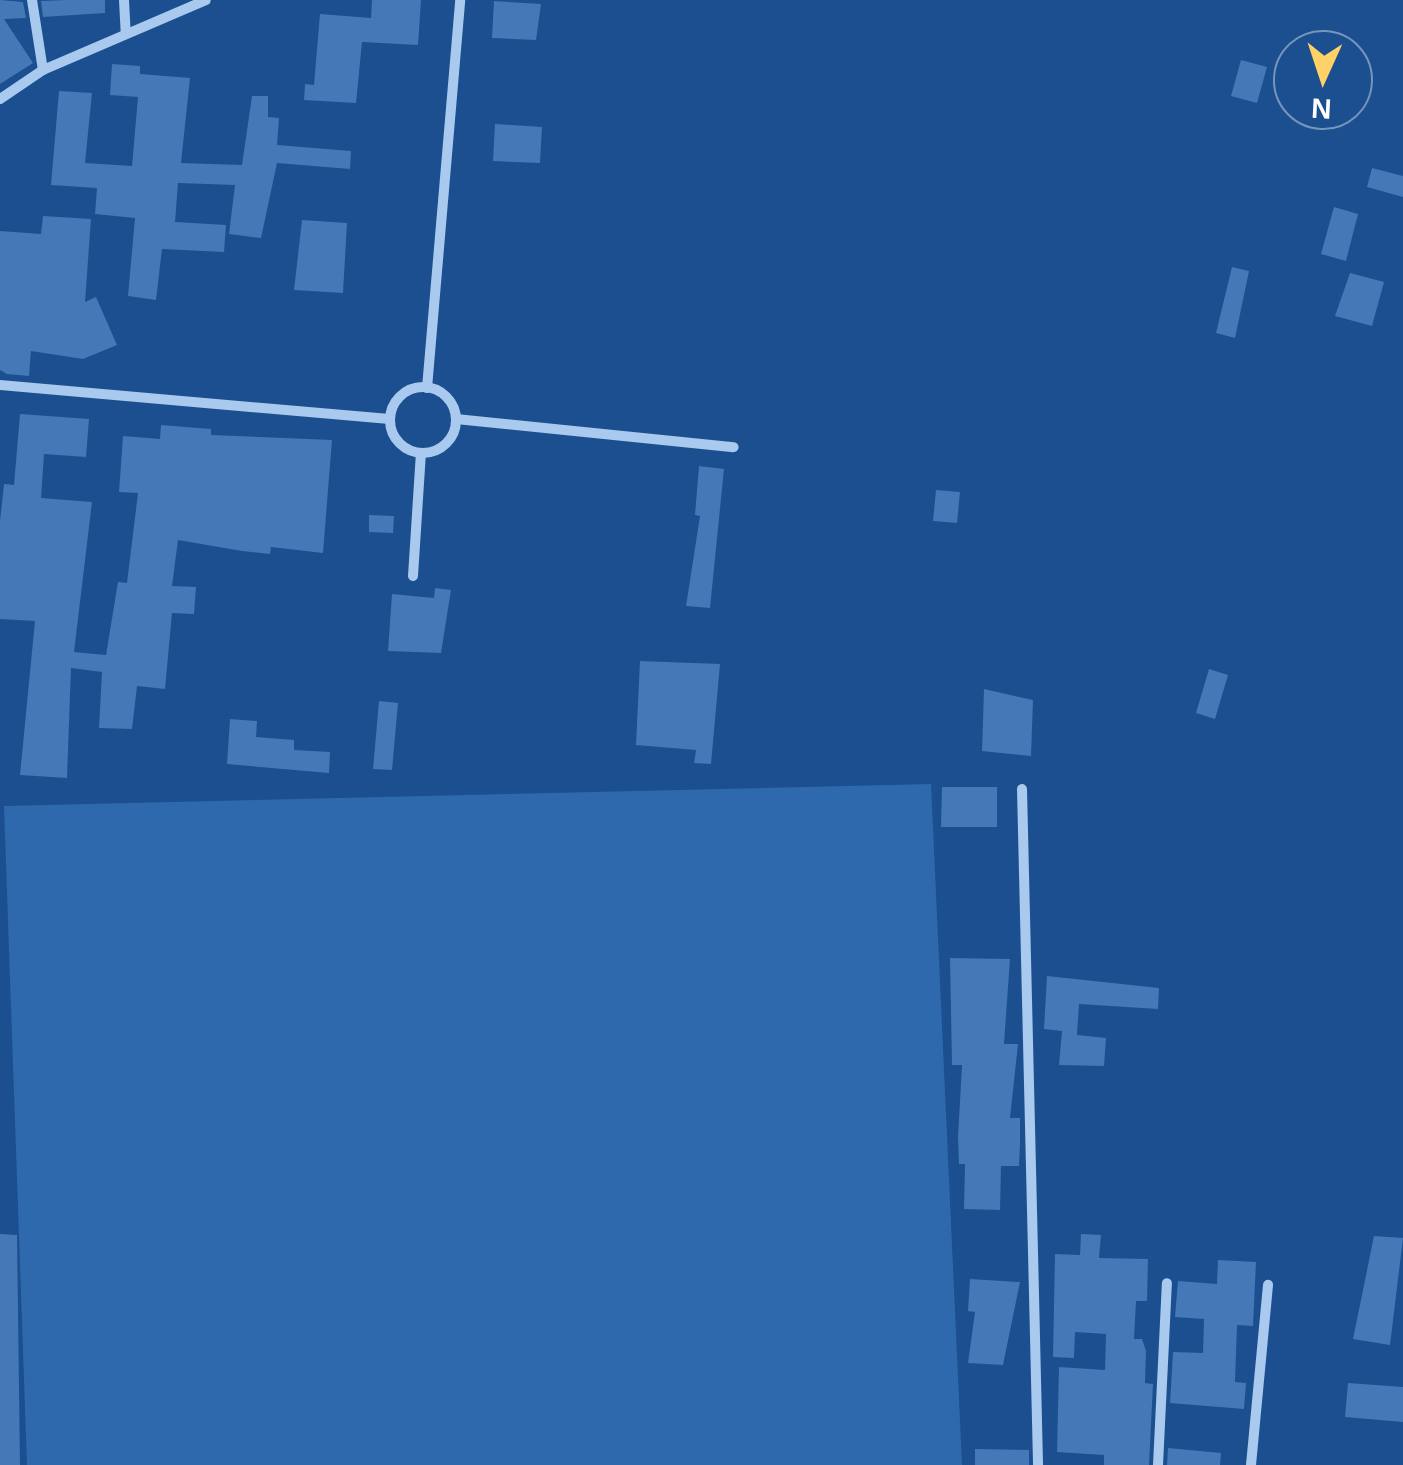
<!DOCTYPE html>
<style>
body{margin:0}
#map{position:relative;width:1403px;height:1465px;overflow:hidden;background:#1b4f8f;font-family:Arial,sans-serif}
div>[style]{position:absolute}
.green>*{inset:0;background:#2e69ad}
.building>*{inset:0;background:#4478b7}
.street>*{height:10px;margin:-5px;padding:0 5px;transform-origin:5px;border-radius:5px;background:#a9c9ee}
.street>.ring{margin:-5px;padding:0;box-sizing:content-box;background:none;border:10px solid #a9c9ee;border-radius:50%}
span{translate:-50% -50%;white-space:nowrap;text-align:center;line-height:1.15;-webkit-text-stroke:9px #1b4f8f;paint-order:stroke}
.north{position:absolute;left:1273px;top:30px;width:100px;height:100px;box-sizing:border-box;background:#1b4f8f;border:2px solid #7695bc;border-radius:50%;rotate:183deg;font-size:28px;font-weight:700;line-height:40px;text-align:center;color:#fff}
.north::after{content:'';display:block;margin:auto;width:35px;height:45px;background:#ffd166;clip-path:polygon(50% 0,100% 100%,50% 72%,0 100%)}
</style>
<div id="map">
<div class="green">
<div style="clip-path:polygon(931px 784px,962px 1465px,27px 1465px,4px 806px)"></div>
</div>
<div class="building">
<div style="clip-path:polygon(0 0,23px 2px,26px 18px,4px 19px,33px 63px,0 84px)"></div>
<div style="clip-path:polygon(66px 0,105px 0,105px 13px,43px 17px,41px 1px)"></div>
<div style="clip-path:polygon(372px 0,421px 0,418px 45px,362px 42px,356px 103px,304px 100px,305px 84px,314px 85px,320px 14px,371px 18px)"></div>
<div style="clip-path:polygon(494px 1px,541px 4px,536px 40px,492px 38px)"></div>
<div style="clip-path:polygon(1241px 60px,1267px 67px,1257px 103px,1231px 96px)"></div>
<div style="clip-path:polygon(112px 64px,140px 66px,140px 74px,190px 78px,181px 163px,242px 165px,252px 96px,268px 96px,268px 117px,279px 118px,277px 145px,351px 151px,350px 169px,277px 163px,261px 238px,229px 234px,235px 185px,178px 183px,175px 222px,226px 225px,224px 252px,162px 249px,156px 300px,128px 296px,135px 218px,95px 214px,97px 188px,51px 185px,59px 91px,92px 93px,85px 163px,132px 166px,138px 97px,110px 95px)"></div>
<div style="clip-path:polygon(495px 124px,542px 127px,540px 163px,493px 161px)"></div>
<div style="clip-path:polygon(1372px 168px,1403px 176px,1403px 197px,1367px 187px)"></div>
<div style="clip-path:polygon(1334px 207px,1358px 214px,1346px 261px,1321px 254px)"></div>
<div style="clip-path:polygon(43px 216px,91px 219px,85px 302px,96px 297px,117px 345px,83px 359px,31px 351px,29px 376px,7px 374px,0 370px,0 231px,41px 234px)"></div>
<div style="clip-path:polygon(302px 220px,347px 223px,343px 293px,294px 290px)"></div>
<div style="clip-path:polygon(1232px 267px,1249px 271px,1235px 338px,1216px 333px)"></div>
<div style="clip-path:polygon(1350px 273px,1384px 282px,1372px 326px,1335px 316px)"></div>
<div style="clip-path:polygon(20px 414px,89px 419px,86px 457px,44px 454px,41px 498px,92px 502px,74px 652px,106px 655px,118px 582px,127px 583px,138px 493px,119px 492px,123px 436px,160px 439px,161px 425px,211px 429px,211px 435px,332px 440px,323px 553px,271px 547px,270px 554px,242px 551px,178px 540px,172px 586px,196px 587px,194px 614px,172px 613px,165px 689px,137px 686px,132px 729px,99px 728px,102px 672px,71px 668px,67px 778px,20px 775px,35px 621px,0 619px,0 521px,4px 484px,14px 485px)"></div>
<div style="clip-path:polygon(699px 466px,724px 469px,710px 608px,686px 606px,700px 516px,695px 515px)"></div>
<div style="clip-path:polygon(936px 490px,960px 492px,957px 523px,933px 521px)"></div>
<div style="clip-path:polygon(369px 515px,394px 516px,393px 533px,369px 532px)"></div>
<div style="clip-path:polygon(435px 588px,451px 590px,441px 653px,388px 651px,392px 594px,434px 598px)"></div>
<div style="clip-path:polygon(640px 661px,720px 664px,711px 764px,694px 763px,696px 750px,636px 745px)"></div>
<div style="clip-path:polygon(1209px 669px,1228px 675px,1215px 719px,1196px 713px)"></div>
<div style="clip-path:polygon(984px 689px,1033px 700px,1031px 756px,982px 751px)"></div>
<div style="clip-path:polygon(379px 701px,398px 703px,392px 770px,373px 769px)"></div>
<div style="clip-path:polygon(230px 719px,257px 721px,256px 737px,294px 740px,294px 750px,330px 752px,329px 773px,227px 764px)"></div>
<div style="clip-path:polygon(942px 787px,997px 787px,997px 827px,941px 827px)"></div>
<div style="clip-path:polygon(950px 958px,1010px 959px,1004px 1044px,1018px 1044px,1010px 1118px,1020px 1118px,1020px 1144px,1019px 1166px,1001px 1166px,1000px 1210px,964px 1209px,965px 1164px,959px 1164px,958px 1137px,962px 1065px,952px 1065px)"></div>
<div style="clip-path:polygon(1047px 976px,1159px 988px,1158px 1009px,1079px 1004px,1077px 1035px,1106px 1038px,1104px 1066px,1059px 1065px,1062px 1031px,1044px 1029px)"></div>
<div style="clip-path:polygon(0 1234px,17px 1235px,20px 1465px,0 1465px)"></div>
<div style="clip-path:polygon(1081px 1234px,1101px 1235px,1099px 1258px,1148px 1259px,1147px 1301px,1136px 1301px,1134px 1339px,1142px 1339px,1146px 1351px,1145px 1383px,1153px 1384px,1149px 1465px,1104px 1465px,1104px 1455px,1057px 1452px,1059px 1367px,1105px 1370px,1106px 1334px,1075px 1332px,1074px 1358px,1053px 1357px,1055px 1254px,1080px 1255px)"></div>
<div style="clip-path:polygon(1374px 1236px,1403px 1238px,1390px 1345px,1353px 1339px)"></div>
<div style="clip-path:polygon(1218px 1260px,1256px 1262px,1253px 1326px,1237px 1325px,1235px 1382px,1246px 1383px,1244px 1409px,1170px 1403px,1173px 1352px,1203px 1353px,1204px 1319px,1175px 1317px,1178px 1281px,1217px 1284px)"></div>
<div style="clip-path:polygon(970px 1279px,1020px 1282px,1003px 1365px,968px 1363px,975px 1312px,968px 1311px)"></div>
<div style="clip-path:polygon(1348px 1383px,1403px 1387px,1403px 1422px,1345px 1417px)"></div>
<div style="clip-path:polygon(1168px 1448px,1221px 1453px,1220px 1465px,1167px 1465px)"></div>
<div style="clip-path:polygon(975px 1449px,1029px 1450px,1029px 1465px,975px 1465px)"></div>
</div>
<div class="street">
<div style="left:32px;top:0;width:71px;rotate:81.1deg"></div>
<div style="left:124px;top:0;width:33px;rotate:87deg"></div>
<div style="left:0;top:99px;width:52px;rotate:-34deg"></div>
<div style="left:43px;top:70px;width:177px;rotate:-23.2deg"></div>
<div style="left:0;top:385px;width:391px;rotate:5deg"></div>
<div class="ring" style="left:390px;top:387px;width:56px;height:56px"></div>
<div style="left:427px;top:388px;width:389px;rotate:-85.1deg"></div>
<div style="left:456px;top:419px;width:279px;rotate:5.8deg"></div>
<div style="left:413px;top:576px;width:123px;rotate:-86.3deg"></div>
<div style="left:1022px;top:789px;width:676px;rotate:88.64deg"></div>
<div style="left:1158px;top:1465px;width:182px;rotate:-87.2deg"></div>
<div style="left:1251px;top:1465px;width:181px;rotate:-84.6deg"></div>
</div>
<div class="north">N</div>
</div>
